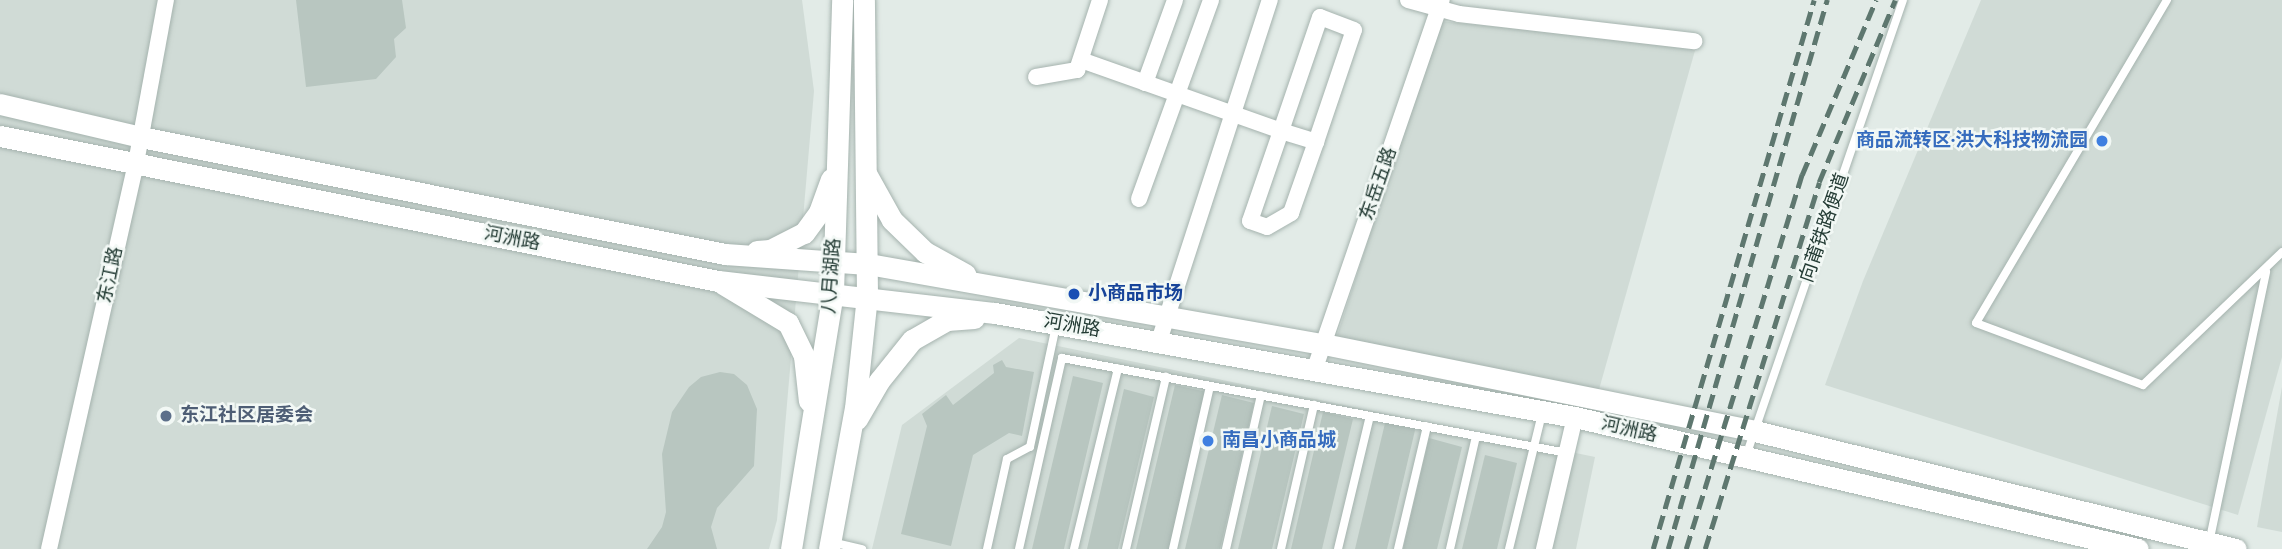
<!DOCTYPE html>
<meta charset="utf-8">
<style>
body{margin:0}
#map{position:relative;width:2282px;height:549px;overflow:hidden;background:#e2ebe7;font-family:Karla,"Noto Sans SC",sans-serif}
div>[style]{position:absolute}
.built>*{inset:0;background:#d0dbd6}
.building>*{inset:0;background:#b8c6c0}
.roads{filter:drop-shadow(0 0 2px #a5b3ae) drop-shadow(0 0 2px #a5b3ae)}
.service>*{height:8px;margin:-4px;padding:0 4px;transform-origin:4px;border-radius:4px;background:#fff}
.minor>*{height:16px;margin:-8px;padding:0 8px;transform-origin:8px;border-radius:8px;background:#fff}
.secondary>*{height:21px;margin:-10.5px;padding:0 10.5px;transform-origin:10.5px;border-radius:10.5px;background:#fff}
.rail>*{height:4.5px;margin-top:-2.25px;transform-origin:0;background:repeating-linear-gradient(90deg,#5e776f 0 14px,transparent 0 21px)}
.dots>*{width:19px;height:19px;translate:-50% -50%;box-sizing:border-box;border:4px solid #f2f8f5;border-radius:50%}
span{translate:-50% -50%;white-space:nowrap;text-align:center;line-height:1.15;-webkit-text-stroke:5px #f2f8f5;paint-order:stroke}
.shop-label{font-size:19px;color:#366cbe;font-weight:700}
.right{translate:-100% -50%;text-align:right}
.left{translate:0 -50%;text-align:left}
.street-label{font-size:19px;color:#233b34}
.transit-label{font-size:19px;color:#164399;font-weight:700}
.service-label{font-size:19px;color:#4e5e75;font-weight:700}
</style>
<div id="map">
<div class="built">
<div style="clip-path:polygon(0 0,802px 0,814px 91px,777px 520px,769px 549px,0 549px)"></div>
<div style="clip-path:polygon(1981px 0,2282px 0,2282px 357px,2238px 515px,1825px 385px,1863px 281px)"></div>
<div style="clip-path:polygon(1439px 21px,1696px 47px,1598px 393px,1337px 336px)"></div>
<div style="clip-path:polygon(1019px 338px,1595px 457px,1576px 549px,872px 549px,902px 425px)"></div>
<div style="clip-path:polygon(2282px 387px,2282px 532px,2257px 527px)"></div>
</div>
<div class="building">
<div style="clip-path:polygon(296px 0,402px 0,406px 28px,394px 39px,396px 57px,376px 79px,306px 87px)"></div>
<div style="clip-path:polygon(1002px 360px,1006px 367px,1034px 372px,1022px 436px,1009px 433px,973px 455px,951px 546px,901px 534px,927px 426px,922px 414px,946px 395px,953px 405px,994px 373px,993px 365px)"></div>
<div style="clip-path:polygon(720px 372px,734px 374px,747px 385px,757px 409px,754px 466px,717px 508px,711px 527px,717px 549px,647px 549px,662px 527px,666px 512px,662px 454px,672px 412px,689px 387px,701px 377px)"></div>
<div style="clip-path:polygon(1073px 376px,1103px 383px,1064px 549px,1032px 549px)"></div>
<div style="clip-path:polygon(1175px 385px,1207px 392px,1170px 549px,1136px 549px)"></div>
<div style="clip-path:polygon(1124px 389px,1154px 397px,1118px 549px,1087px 549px)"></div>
<div style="clip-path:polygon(1222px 395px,1254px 403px,1220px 549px,1185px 549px)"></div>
<div style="clip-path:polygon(1272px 406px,1304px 414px,1272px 549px,1238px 549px)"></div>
<div style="clip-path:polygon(1323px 412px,1353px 419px,1322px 549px,1291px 549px)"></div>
<div style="clip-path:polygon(1386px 419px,1416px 426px,1387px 549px,1355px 549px)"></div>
<div style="clip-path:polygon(1429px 438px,1462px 447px,1437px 549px,1403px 549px)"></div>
<div style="clip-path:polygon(1485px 455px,1517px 463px,1497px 549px,1462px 549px)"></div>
</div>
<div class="roads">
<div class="service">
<div style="left:2167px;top:0;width:375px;rotate:120.6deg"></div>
<div style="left:1976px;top:323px;width:178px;rotate:20.4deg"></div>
<div style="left:2143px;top:385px;width:192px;rotate:-43.7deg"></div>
<div style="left:1746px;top:456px;width:482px;rotate:-71deg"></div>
<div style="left:831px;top:542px;width:32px;rotate:13deg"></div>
<div style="left:2209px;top:543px;width:277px;rotate:-78.1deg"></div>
<div style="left:987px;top:549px;width:92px;rotate:-77.5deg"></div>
<div style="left:1007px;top:459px;width:26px;rotate:-28deg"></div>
<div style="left:1030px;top:447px;width:124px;rotate:-77.9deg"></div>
<div style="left:1019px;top:549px;width:196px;rotate:-77.3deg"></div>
<div style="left:1062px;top:358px;width:514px;rotate:10.65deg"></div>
<div style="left:1074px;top:549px;width:186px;rotate:-76.3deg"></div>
<div style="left:1126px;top:549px;width:177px;rotate:-76.9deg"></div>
<div style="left:1173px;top:549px;width:167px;rotate:-77.2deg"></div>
<div style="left:1226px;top:549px;width:158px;rotate:-77.2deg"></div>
<div style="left:1281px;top:549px;width:148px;rotate:-77.1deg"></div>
<div style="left:1338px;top:549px;width:137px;rotate:-76.5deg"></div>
<div style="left:1398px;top:549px;width:126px;rotate:-76.7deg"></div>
<div style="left:1450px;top:549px;width:116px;rotate:-77deg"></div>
<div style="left:1509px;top:549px;width:139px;rotate:-76.3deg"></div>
</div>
<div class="minor">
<div style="left:1408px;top:0;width:53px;rotate:15.4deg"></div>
<div style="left:1459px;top:14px;width:237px;rotate:6.6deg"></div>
<div style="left:1081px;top:60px;width:212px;rotate:19.5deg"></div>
<div style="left:1281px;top:131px;width:95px;rotate:109deg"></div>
<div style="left:1250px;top:221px;width:18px;rotate:19deg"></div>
<div style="left:1267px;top:227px;width:28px;rotate:-30deg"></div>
<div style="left:1291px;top:213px;width:75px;rotate:-70.6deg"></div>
<div style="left:1316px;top:142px;width:118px;rotate:-71.3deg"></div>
<div style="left:1354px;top:30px;width:36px;rotate:-159deg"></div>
<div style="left:1320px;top:17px;width:120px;rotate:108.9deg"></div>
<div style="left:1281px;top:131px;width:37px;rotate:17deg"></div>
<div style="left:1036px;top:77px;width:42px;rotate:-9.7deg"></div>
<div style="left:1077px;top:70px;width:74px;rotate:-71.8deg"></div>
<div style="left:1145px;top:83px;width:88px;rotate:-70.1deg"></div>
<div style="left:1139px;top:199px;width:212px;rotate:-70.1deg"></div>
<div style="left:1159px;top:341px;width:359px;rotate:-72deg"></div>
<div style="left:1315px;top:368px;width:389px;rotate:-71deg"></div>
<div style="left:49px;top:549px;width:396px;rotate:-77.3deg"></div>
<div style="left:136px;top:163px;width:166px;rotate:-79.6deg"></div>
<div style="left:1544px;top:549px;width:136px;rotate:-76.8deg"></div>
</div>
<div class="secondary">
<div style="left:0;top:104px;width:145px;rotate:13.2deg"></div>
<div style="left:141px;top:137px;width:596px;rotate:11.33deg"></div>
<div style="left:725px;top:254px;width:143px;rotate:4deg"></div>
<div style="left:868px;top:264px;width:463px;rotate:10deg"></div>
<div style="left:1324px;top:344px;width:440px;rotate:11.4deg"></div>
<div style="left:1755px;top:431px;width:495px;rotate:13.8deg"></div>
<div style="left:0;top:136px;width:732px;rotate:11.42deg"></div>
<div style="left:718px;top:281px;width:279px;rotate:6.6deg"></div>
<div style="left:995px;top:313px;width:589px;rotate:10.17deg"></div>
<div style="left:1575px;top:417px;width:578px;rotate:13.2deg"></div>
<div style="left:867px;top:175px;width:51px;rotate:60.9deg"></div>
<div style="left:892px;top:220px;width:46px;rotate:44.1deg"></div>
<div style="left:925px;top:252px;width:46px;rotate:28.8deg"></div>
<div style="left:757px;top:251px;width:13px;rotate:-4deg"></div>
<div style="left:770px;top:250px;width:38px;rotate:-27deg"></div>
<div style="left:804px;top:233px;width:26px;rotate:-54deg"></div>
<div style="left:819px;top:212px;width:35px;rotate:-70deg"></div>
<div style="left:723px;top:284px;width:76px;rotate:31deg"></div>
<div style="left:788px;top:323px;width:37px;rotate:64deg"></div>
<div style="left:804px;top:356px;width:45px;rotate:83.7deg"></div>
<div style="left:857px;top:419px;width:44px;rotate:-59.9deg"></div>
<div style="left:879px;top:381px;width:53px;rotate:-51.2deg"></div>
<div style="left:912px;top:340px;width:40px;rotate:-29.7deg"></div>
<div style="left:947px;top:320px;width:27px;rotate:-4deg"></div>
<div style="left:791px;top:549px;width:260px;rotate:-80.7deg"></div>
<div style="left:833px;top:292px;width:292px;rotate:-88.2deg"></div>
<div style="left:829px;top:549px;width:143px;rotate:-79.6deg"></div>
<div style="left:855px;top:408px;width:114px;rotate:-83.9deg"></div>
<div style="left:867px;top:295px;width:295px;rotate:-90.6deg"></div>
</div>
</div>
<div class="rail">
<div style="left:1653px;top:549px;width:572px;rotate:-73.66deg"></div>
<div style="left:1668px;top:549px;width:572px;rotate:-73.85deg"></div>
<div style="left:1686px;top:549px;width:392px;rotate:-72.8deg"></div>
<div style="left:1802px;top:175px;width:190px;rotate:-67.1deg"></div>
<div style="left:1705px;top:549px;width:384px;rotate:-72.7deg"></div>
<div style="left:1819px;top:182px;width:197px;rotate:-67.3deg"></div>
</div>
<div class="dots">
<div style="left:2102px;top:141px;background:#3f7fe0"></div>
<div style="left:1074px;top:294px;background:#1a4fb4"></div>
<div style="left:166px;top:416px;background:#5c6f8a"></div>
<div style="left:1208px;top:441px;background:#3f7fe0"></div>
</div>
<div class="shop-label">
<span class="right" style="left:2088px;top:141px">商品流转区·洪大科技物流园</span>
<span class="left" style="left:1222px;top:441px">南昌小商品城</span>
</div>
<div class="street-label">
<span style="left:1379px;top:184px;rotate:-71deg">东岳五路</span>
<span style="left:1825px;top:228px;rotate:-71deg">向莆铁路便道</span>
<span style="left:512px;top:239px;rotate:11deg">河洲路</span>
<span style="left:111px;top:275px;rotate:-78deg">东江路</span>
<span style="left:832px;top:276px;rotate:-86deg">八月湖路</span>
<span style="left:1072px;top:326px;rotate:10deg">河洲路</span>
<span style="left:1629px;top:430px;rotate:13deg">河洲路</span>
</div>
<div class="transit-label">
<span class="left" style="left:1088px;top:294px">小商品市场</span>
</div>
<div class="service-label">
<span class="left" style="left:180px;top:416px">东江社区居委会</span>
</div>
</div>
